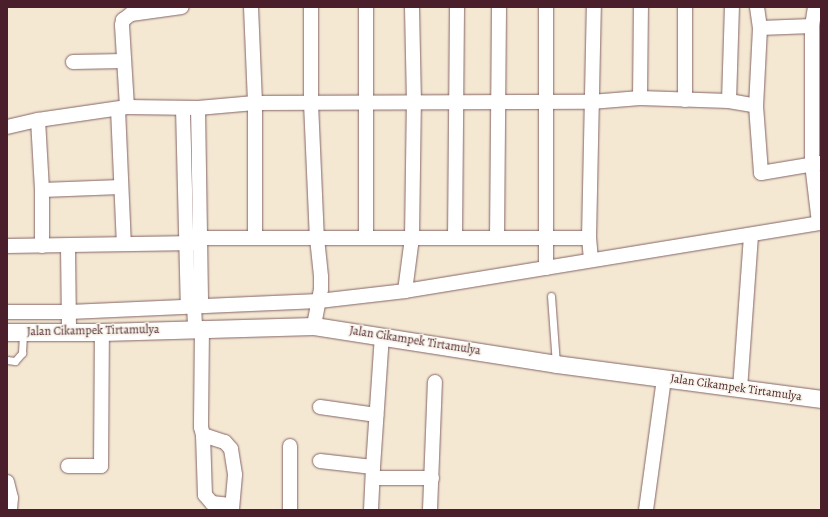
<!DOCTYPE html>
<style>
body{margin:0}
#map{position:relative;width:828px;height:517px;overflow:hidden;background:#f4e8d3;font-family:Alegreya,serif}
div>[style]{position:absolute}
.roads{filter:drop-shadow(0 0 1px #866566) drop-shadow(0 0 1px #866566)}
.service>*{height:7px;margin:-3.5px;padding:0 3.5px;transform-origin:3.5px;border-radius:3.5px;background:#fff}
.minor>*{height:14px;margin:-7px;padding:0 7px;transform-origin:7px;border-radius:7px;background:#fff}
.tertiary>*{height:17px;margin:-8.5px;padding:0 8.5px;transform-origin:8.5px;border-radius:8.5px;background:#fff}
span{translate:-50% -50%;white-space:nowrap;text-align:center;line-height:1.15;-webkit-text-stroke:3px #f7f3e8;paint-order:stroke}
.street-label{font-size:12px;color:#4a1f2b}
.frame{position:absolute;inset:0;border:8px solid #4a1f2b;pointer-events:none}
</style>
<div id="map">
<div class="roads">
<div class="service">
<div style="left:551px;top:296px;width:68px;rotate:85.8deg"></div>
<div style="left:7px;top:360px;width:8px;rotate:7deg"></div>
<div style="left:15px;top:361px;width:11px;rotate:-49deg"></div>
<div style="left:22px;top:353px;width:21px;rotate:-87deg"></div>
</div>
<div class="minor">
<div style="left:251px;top:7px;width:96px;rotate:87.6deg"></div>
<div style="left:255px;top:103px;width:135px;rotate:90deg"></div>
<div style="left:311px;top:7px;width:96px;rotate:90deg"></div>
<div style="left:311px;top:103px;width:135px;rotate:87.5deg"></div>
<div style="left:317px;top:238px;width:39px;rotate:84deg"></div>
<div style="left:321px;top:277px;width:12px;rotate:90deg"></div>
<div style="left:321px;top:289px;width:38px;rotate:101deg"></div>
<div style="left:757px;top:7px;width:21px;rotate:82deg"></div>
<div style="left:760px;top:28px;width:78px;rotate:92.9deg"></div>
<div style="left:756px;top:106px;width:67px;rotate:85.7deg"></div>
<div style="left:761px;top:173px;width:61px;rotate:-9.5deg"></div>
<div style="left:815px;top:7px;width:19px;rotate:99deg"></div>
<div style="left:812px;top:26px;width:138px;rotate:90deg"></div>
<div style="left:812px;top:164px;width:59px;rotate:83.2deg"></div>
<div style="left:760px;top:28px;width:52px;rotate:-2.2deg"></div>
<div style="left:73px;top:62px;width:51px;rotate:-1.1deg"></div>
<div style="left:640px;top:98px;width:91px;rotate:-89.4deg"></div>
<div style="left:685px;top:100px;width:93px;rotate:-90deg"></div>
<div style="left:729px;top:101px;width:94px;rotate:-88.2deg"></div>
<div style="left:127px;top:107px;width:82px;rotate:-93.5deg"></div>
<div style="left:122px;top:25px;width:5px;rotate:-79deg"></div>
<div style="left:123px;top:20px;width:10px;rotate:-37deg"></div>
<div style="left:131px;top:14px;width:51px;rotate:-7.8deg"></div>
<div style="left:183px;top:108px;width:198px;rotate:88.6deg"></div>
<div style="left:198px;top:108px;width:198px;rotate:89.1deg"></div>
<div style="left:118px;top:109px;width:135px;rotate:87.5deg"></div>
<div style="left:38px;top:120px;width:70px;rotate:86.7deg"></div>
<div style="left:42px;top:190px;width:56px;rotate:90deg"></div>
<div style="left:7px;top:127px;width:32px;rotate:-13deg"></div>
<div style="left:38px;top:120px;width:90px;rotate:-8.3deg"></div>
<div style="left:127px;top:107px;width:71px;rotate:0.8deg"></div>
<div style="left:198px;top:108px;width:57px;rotate:-5deg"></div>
<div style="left:255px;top:103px;width:336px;rotate:-0.2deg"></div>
<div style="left:591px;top:102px;width:49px;rotate:-4.7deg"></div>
<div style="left:640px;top:98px;width:89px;rotate:1.9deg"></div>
<div style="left:729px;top:101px;width:27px;rotate:10deg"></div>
<div style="left:42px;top:190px;width:79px;rotate:-2.2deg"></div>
<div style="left:199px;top:238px;width:390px"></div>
<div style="left:366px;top:238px;width:231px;rotate:-90deg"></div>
<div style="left:455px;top:238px;width:231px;rotate:-89.5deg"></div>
<div style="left:497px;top:238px;width:231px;rotate:-89.5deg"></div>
<div style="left:7px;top:246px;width:190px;rotate:-0.9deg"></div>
<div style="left:68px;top:246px;width:84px;rotate:89.3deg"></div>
<div style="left:591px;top:260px;width:22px;rotate:-95deg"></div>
<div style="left:589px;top:238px;width:231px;rotate:-88.8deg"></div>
<div style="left:546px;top:268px;width:261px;rotate:-90deg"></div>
<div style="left:405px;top:291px;width:53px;rotate:-82.5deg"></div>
<div style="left:412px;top:238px;width:135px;rotate:-89.2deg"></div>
<div style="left:414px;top:103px;width:96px;rotate:-91.2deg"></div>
<div style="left:194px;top:306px;width:22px;rotate:87deg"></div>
<div style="left:7px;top:312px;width:62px"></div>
<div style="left:69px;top:312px;width:250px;rotate:-2.5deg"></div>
<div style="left:319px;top:301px;width:87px;rotate:-6.6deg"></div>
<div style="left:405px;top:291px;width:422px;rotate:-9.3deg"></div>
<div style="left:202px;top:328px;width:99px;rotate:90.6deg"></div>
<div style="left:201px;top:427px;width:8px;rotate:76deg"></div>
<div style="left:203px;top:435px;width:23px;rotate:18deg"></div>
<div style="left:225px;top:442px;width:9px;rotate:49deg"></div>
<div style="left:231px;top:449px;width:26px;rotate:81deg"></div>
<div style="left:235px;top:475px;width:35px;rotate:95deg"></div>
<div style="left:740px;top:389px;width:153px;rotate:-85.9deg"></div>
<div style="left:320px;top:407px;width:57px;rotate:8.1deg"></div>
<div style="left:203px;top:435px;width:60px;rotate:88.1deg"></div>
<div style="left:205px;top:495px;width:11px;rotate:49deg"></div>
<div style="left:212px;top:503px;width:20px;rotate:6deg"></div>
<div style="left:320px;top:461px;width:53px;rotate:6.5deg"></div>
<div style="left:68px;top:466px;width:33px"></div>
<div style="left:101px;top:466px;width:134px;rotate:-89.6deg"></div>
<div style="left:373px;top:478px;width:59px"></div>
<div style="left:7px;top:482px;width:16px;rotate:76deg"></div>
<div style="left:11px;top:498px;width:12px;rotate:95deg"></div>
<div style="left:290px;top:510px;width:64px;rotate:-90deg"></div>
<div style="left:371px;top:510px;width:43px;rotate:-87.3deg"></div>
<div style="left:373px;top:467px;width:131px;rotate:-86.1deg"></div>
<div style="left:430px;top:510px;width:128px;rotate:-87.8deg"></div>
<div style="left:646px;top:510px;width:133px;rotate:-82.2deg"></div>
</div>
<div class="tertiary">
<div style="left:7px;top:332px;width:95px"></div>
<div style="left:102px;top:332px;width:212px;rotate:-1.6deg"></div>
<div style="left:314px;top:326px;width:245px;rotate:8.9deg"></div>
<div style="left:556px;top:364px;width:267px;rotate:7.5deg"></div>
</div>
</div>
<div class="street-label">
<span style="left:93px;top:331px;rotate:-1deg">Jalan Cikampek Tirtamulya</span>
<span style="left:415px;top:341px;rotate:9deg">Jalan Cikampek Tirtamulya</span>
<span style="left:736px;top:388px;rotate:8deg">Jalan Cikampek Tirtamulya</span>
</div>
<div class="frame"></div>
</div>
